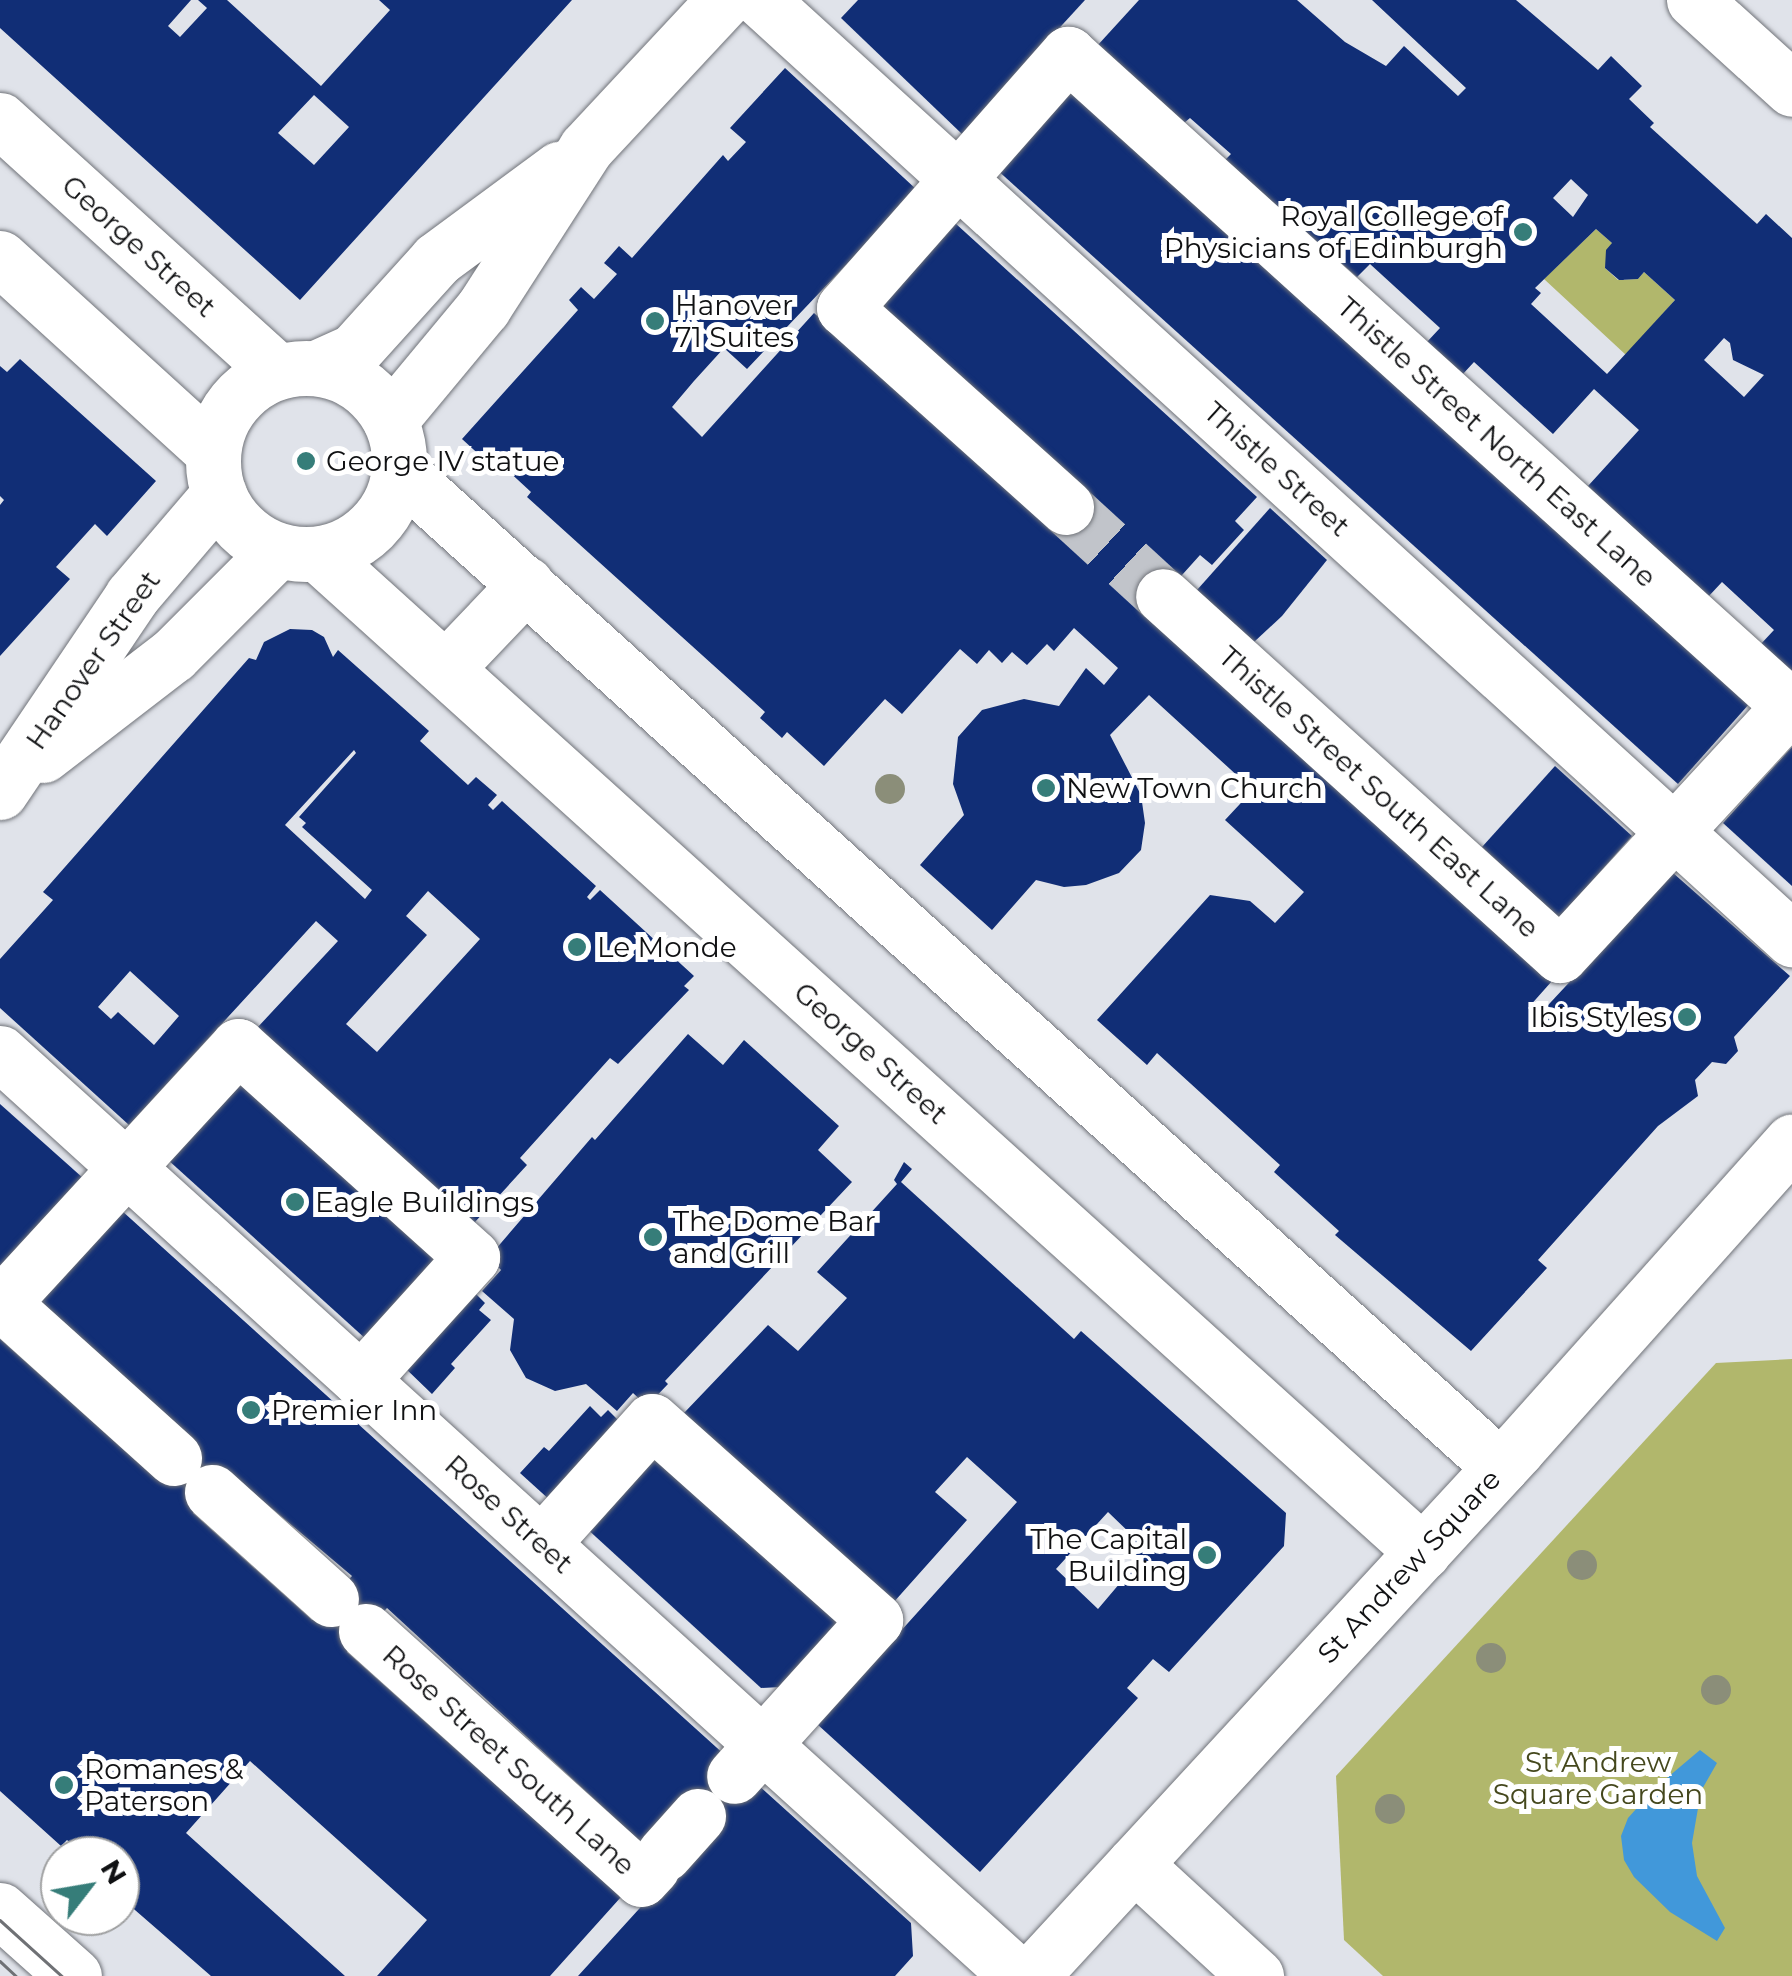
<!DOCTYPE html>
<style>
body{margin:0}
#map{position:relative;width:1792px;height:1976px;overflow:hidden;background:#e0e3ea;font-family:Montserrat,sans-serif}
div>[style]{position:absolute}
.green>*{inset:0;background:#b1b76c}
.water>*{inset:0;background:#4198da}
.building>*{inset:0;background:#112e76}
.minor-tunnel>*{height:55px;margin-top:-27.5px;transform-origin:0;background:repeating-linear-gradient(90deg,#c1c4ca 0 55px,transparent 0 83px)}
.roads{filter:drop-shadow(0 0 2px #707379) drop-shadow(0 0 2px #707379)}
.minor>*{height:55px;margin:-27.5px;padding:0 27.5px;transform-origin:27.5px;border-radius:27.5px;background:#fff}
.minor>.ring{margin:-27.5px;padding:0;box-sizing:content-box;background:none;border:55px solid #fff;border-radius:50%}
.tram>*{height:2.5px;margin:-1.25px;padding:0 1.25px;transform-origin:1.25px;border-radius:1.25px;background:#6f7175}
.trees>*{width:30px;height:30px;margin:-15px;border-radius:50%;background:#8b8e79}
.dots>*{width:28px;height:28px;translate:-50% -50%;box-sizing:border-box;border:5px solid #fff;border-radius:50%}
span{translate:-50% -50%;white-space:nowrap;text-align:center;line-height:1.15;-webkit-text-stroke:10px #fff;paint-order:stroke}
.poi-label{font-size:28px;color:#101113}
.right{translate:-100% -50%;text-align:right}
.left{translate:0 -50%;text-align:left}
.street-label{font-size:28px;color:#101113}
.park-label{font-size:28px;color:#45481d}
.north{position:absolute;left:40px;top:1836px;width:100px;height:100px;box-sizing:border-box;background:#fff;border:2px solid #9fa0a1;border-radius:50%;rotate:59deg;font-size:28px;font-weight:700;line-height:40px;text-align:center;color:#101113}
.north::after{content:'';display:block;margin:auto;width:35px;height:45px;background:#367d79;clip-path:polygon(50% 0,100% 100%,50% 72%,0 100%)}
</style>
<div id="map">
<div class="green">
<div style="clip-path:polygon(1596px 229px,1612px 243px,1605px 268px,1618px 280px,1638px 279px,1644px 272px,1675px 300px,1626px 355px,1544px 279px)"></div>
<div style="clip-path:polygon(1792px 1359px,1792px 1976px,1383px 1976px,1344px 1940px,1336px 1776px,1716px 1363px)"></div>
</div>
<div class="water">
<div style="clip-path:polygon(1700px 1750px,1717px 1763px,1701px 1791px,1692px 1843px,1697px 1876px,1725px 1928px,1717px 1941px,1670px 1912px,1634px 1877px,1624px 1860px,1621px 1836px,1628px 1818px,1655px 1788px)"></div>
</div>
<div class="building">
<div style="clip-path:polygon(evenodd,0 0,191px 0,168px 26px,180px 37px,207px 8px,198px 0,227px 0,321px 86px,390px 10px,379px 0,572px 0,300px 300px,0 28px,0 0,314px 95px,349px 127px,314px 165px,278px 133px,314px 95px)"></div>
<div style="clip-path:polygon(858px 0,1085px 0,962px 134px,841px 18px)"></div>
<div style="clip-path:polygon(evenodd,1139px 0,1297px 0,1345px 42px,1386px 66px,1404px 46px,1458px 96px,1466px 88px,1372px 0,1516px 0,1598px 70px,1611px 56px,1642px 86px,1629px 99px,1654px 123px,1650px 127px,1757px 224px,1766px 214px,1792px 238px,1792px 676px,1759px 646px,1774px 630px,1722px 582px,1708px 597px,1588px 486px,1639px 430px,1594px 389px,1553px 434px,1474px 362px,1462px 375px,1426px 343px,1440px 328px,1370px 264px,1357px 277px,1225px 160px,1231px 154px,1190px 118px,1184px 123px,1097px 46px,1139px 0,1571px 179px,1588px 195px,1573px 217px,1553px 198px,1571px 179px,1139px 0,1596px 229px,1612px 243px,1606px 250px,1605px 268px,1619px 280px,1638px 279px,1644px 272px,1675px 300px,1607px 374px,1531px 304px,1541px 293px,1535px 288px,1596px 229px,1139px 0,1724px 338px,1730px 343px,1733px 360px,1764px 375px,1744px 397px,1704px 360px,1724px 338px)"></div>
<div style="clip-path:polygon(785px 68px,917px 190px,747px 369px,724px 348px,694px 381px,672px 407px,702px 437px,814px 313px,890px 381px,881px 305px,955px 223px,1257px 497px,1235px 521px,1244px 530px,1212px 565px,1200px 555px,1147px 614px,1552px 981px,1528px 1008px,1537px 1017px,1672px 872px,1790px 976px,1734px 1037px,1738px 1051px,1726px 1064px,1712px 1062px,1695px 1080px,1698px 1096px,1658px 1126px,1538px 1260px,1547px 1268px,1471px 1351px,1335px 1235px,1339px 1231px,1274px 1172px,1280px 1165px,1157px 1053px,1147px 1065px,1097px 1020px,1210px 895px,1250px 901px,1275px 923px,1304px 892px,1225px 820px,1253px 790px,1149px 695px,1110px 735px,1141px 795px,1145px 823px,1141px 850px,1119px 873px,1086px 885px,1064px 887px,1036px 880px,992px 930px,920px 865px,964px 815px,953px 784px,958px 737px,982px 710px,1024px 699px,1059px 706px,1086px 668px,1104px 685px,1118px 668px,1074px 628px,1054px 651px,1047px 644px,1027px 665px,1012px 652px,1002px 663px,989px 650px,977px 664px,960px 649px,902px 714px,885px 699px,824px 766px,787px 732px,782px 738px,760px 718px,765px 712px,527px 497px,531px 492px,490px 454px,485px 460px,462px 439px,578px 310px,569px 300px,581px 287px,594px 299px,617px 274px,604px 263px,619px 246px,632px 258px,723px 155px,728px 161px,746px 142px,730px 128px)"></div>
<div style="clip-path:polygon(1069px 87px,1750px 703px,1678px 784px,995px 168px)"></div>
<div style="clip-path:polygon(20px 359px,156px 481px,107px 536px,95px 524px,56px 567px,70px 579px,0 656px,0 505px,4px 500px,0 496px,0 366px,7px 372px)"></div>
<div style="clip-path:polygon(1270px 508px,1327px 560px,1282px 616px,1254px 642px,1197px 590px)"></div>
<div style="clip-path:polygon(evenodd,290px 629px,312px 630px,324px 637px,333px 657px,338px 650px,429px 731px,420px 741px,468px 785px,476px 777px,497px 795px,488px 805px,493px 810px,502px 801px,596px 886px,587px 897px,590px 900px,600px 890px,694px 976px,684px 986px,689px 990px,618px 1064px,610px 1058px,520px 1158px,527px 1165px,475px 1222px,478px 1227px,257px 1028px,338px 941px,316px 921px,129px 1125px,0 1008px,0 959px,53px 900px,43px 892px,249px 658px,256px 660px,264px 642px,290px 629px,354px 750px,356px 753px,299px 817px,306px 823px,302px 827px,372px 890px,365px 899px,285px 825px,354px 750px,290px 629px,428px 891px,480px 939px,377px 1052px,346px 1024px,427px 935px,406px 916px,428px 891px,290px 629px,130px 971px,179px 1016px,154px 1045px,118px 1012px,111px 1019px,98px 1007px,130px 971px)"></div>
<div style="clip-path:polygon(1792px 747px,1792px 886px,1723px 823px)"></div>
<div style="clip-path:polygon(1555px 766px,1632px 836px,1559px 918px,1482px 847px)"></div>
<div style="clip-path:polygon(688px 1034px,723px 1065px,744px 1040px,839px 1126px,818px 1150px,852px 1182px,665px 1381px,668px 1384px,647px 1406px,633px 1393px,617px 1411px,586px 1384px,555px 1391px,526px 1378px,510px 1350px,514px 1319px,482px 1291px,501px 1270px,489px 1257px,592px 1137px,595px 1140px)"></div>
<div style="clip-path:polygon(240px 1079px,439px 1259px,367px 1340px,167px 1159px)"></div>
<div style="clip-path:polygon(0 1104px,83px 1178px,0 1271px)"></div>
<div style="clip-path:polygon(evenodd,904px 1162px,912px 1169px,901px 1182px,1074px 1339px,1081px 1331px,1286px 1513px,1284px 1546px,1169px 1672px,1153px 1659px,1127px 1688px,1138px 1698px,980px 1872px,817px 1724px,1017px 1502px,967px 1457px,935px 1492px,967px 1520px,893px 1603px,684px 1413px,768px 1325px,798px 1351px,847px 1298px,817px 1272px,897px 1184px,894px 1180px,904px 1162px,1108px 1512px,1135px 1538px,1137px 1563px,1098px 1609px,1056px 1569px,1108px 1512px)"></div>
<div style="clip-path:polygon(evenodd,121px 1210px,911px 1923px,913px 1956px,895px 1976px,578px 1976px,659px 1887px,642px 1843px,387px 1608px,347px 1652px,621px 1897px,550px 1976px,377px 1976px,427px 1920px,250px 1761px,186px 1833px,345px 1976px,211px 1976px,120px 1897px,120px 1856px,74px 1856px,70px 1852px,75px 1847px,67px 1840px,61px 1846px,0 1791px,0 1339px,156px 1479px,191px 1440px,38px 1303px,121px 1210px,230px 1473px,352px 1576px,312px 1620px,193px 1513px,230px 1473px)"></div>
<div style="clip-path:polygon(475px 1293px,485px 1303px,479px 1310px,491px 1320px,451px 1364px,455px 1368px,432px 1394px,403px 1366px)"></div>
<div style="clip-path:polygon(590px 1406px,601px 1417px,608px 1410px,618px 1420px,552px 1502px,520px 1473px,544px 1447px,549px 1451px)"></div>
<div style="clip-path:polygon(655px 1451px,841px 1622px,781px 1687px,761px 1688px,584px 1526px)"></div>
</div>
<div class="minor-tunnel">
<div style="left:1066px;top:507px;width:132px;rotate:42.5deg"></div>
</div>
<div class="roads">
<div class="minor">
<div style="left:761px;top:0;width:1395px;rotate:42.33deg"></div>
<div style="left:1694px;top:0;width:132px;rotate:42.2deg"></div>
<div style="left:0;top:120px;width:375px;rotate:42.2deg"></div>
<div style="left:0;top:258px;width:288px;rotate:42.3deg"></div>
<div style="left:316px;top:368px;width:42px;rotate:-24.1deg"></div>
<div style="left:354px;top:351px;width:124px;rotate:-47.9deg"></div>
<div style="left:437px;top:259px;width:152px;rotate:-36.4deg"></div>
<div class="ring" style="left:213px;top:368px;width:131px;height:131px"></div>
<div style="left:390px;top:420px;width:146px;rotate:-50.3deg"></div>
<div style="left:483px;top:308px;width:190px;rotate:-57.2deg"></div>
<div style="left:586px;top:148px;width:202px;rotate:-47deg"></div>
<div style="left:399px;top:471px;width:1485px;rotate:42.13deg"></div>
<div style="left:1066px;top:507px;width:298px;rotate:-138.1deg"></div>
<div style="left:844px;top:308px;width:339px;rotate:-48.6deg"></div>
<div style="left:1068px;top:54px;width:973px;rotate:42.08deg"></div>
<div style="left:1790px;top:706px;width:339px;rotate:132.7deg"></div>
<div style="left:1560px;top:955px;width:535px;rotate:-137.88deg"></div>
<div style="left:318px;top:554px;width:1489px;rotate:42.09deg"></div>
<div style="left:446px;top:668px;width:116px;rotate:-46.4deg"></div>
<div style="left:43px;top:755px;width:164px;rotate:-37.6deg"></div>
<div style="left:173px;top:655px;width:148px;rotate:-45deg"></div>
<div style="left:0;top:792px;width:236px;rotate:-56deg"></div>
<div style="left:132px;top:596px;width:134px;rotate:-49.5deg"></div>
<div style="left:0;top:1053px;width:1374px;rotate:42.2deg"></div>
<div style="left:174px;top:1458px;width:232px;rotate:-138deg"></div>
<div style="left:2px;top:1303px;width:349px;rotate:-47.4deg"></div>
<div style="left:238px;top:1046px;width:315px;rotate:42deg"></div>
<div style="left:472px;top:1257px;width:166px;rotate:132.1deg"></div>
<div style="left:212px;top:1492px;width:160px;rotate:42deg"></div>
<div style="left:542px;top:1543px;width:164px;rotate:-48deg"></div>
<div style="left:652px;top:1421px;width:299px;rotate:41.7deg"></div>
<div style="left:875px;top:1620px;width:210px;rotate:132.1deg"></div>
<div style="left:366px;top:1631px;width:370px;rotate:42deg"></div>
<div style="left:641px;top:1879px;width:16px;rotate:-47deg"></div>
<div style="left:664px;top:1854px;width:51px;rotate:-48.2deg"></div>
<div style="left:1134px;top:1864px;width:166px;rotate:42.6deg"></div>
<div style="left:0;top:1910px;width:99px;rotate:41.7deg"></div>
<div style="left:1031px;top:1976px;width:718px;rotate:-47.31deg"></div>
<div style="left:1518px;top:1448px;width:411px;rotate:-48.2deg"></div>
</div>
</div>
<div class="tram">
<div style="left:0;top:1920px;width:84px;rotate:42.1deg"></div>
<div style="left:0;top:1961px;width:22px;rotate:43deg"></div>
</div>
<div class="trees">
<div style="left:890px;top:789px"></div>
<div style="left:1582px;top:1565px"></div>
<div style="left:1491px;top:1658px"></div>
<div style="left:1716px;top:1690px"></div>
<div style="left:1390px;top:1809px"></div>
</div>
<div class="dots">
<div style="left:1523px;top:232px;background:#367d79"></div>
<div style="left:655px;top:321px;background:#367d79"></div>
<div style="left:306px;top:461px;background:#367d79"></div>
<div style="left:1046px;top:788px;background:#367d79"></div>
<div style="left:577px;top:947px;background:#367d79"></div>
<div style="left:1687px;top:1017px;background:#367d79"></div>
<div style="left:295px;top:1202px;background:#367d79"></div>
<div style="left:653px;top:1237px;background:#367d79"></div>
<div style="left:251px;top:1410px;background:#367d79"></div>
<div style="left:1207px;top:1555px;background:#367d79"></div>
<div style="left:64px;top:1785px;background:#367d79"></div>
</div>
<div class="poi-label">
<span class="right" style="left:1503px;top:232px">Royal College of<br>Physicians of Edinburgh</span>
<span class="left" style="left:675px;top:321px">Hanover<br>71 Suites</span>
<span class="left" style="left:326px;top:461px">George IV statue</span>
<span class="left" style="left:1066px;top:788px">New Town Church</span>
<span class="left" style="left:597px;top:947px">Le Monde</span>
<span class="right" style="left:1667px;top:1017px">Ibis Styles</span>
<span class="left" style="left:315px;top:1202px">Eagle Buildings</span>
<span class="left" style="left:673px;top:1237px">The Dome Bar<br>and Grill</span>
<span class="left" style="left:271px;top:1410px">Premier Inn</span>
<span class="right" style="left:1187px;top:1555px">The Capital<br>Building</span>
<span class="left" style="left:84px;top:1785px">Romanes &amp;<br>Paterson</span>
</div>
<div class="street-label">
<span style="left:139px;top:246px;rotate:42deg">George Street</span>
<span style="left:1497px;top:442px;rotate:42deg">Thistle Street North East Lane</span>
<span style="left:1277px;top:469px;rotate:42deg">Thistle Street</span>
<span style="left:93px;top:660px;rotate:-55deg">Hanover Street</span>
<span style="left:1379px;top:792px;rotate:42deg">Thistle Street South East Lane</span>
<span style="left:871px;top:1053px;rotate:42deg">George Street</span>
<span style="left:509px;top:1514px;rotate:42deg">Rose Street</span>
<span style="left:1409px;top:1566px;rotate:-47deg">St Andrew Square</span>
<span style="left:509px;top:1760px;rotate:42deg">Rose Street South Lane</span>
</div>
<div class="park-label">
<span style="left:1598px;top:1778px">St Andrew<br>Square Garden</span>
</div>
<div class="north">N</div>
</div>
